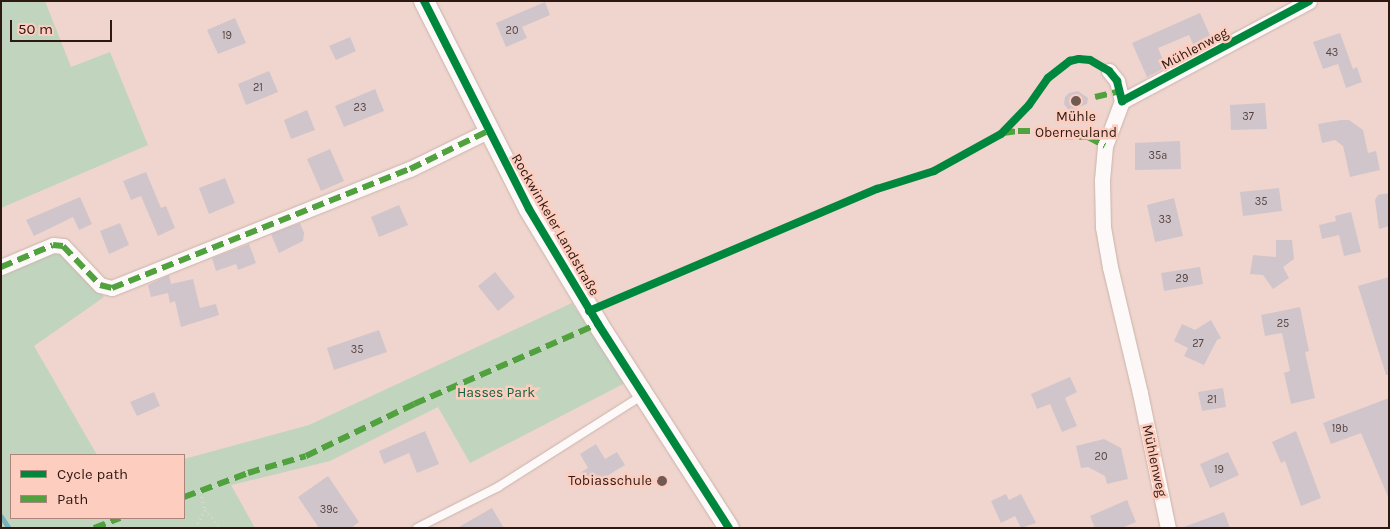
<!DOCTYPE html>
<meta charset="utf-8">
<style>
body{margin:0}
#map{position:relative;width:1390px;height:529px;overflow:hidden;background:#efd5cd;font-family:Karla,sans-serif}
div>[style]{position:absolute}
.green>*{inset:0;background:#c0d4be}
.stream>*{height:4.5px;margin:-2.25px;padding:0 2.25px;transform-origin:2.25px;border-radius:2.25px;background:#7cb1be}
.building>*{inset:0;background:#d0c5cb}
.path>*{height:2.5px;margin-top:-1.25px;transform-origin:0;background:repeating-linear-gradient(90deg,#dfd7d4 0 1px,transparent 0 5px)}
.roads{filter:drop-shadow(0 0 1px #c9b3ac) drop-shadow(0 0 1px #c9b3ac)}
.lane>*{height:8px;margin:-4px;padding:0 4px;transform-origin:4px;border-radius:4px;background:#fdf9f8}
.street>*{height:15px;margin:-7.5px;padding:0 7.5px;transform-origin:7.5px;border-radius:7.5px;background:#fdf9f8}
.secondary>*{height:20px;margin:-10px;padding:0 10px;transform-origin:10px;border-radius:10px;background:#fdf9f8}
.quiet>*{height:6px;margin-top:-3px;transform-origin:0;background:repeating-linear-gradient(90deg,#52a13f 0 12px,transparent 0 18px)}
.cycleway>*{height:8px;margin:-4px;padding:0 4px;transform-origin:4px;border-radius:4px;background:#00873e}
.dots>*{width:14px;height:14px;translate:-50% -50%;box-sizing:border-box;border:2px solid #fdcebf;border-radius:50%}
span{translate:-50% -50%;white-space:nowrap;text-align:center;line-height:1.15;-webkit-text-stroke:5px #fdcebf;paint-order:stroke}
.number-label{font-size:11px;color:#564340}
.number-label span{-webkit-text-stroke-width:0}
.street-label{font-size:14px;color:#2d1812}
.poi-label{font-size:14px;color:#2d1812}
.right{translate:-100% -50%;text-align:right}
.park-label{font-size:14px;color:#10623e}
.frame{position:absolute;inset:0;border:2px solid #2d1812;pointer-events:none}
.legend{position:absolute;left:10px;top:454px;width:175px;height:65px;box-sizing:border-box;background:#fdcebf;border:1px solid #aa857a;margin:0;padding:6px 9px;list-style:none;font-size:15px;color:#2d1812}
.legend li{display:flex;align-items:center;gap:10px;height:25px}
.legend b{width:25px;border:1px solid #aa857a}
.scale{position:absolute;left:10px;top:20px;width:102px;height:22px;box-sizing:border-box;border:2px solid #2d1812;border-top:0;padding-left:6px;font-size:15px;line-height:18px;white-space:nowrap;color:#2d1812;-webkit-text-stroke:4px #fdcebf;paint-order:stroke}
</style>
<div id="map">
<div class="green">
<div style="clip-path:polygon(1px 1px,45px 1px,71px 67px,110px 52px,148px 145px,1px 208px)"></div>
<div style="clip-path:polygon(54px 250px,65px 254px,104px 297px,34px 346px,97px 455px,11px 455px,11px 518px,184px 518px,184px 459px,309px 425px,572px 303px,625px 383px,470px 463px,438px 407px,330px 461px,231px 485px,255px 528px,1px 528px,1px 272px)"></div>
</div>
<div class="stream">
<div style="left:1px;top:516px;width:14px;rotate:56deg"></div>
</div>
<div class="building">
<div style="clip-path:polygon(545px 2px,550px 15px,522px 27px,527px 38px,506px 47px,496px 23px)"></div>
<div style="clip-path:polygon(1200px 13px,1213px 42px,1195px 49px,1189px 35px,1158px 48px,1166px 67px,1147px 77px,1132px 43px)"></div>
<div style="clip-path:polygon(235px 18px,246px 43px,218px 54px,207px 30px)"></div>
<div style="clip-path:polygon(1340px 33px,1353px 69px,1357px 67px,1362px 82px,1346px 88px,1338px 64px,1323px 69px,1313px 42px)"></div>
<div style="clip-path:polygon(350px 37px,356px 51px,336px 60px,329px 46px)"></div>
<div style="clip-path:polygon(269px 71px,278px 92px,246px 105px,238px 84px)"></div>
<div style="clip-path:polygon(375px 89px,384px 111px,344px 127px,335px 106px)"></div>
<div style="clip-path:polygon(1078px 91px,1088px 98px,1087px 104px,1077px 108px,1073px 116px,1064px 104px,1065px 97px,1069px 93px)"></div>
<div style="clip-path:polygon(1265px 103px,1267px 129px,1231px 130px,1230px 105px)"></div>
<div style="clip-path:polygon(307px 110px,315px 130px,291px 139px,284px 120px)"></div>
<div style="clip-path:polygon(1341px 120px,1349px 120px,1363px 130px,1368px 153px,1376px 151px,1380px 170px,1350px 177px,1343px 146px,1335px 140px,1322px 143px,1318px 124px)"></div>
<div style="clip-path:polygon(1180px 141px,1181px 169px,1135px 170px,1135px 143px)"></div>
<div style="clip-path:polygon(330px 149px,344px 181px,321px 191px,307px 159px)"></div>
<div style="clip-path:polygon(146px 172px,161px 208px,166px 206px,175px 228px,158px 236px,141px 196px,131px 200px,123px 181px)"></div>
<div style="clip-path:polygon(225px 178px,235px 203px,209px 214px,199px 188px)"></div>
<div style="clip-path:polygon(1279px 188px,1282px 211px,1243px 216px,1240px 192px)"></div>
<div style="clip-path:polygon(1389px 193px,1389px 226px,1379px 229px,1375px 200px,1378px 195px)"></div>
<div style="clip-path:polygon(80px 197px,92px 224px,79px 230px,73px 217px,34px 236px,26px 220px)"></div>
<div style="clip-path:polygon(1174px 198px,1183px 236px,1155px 242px,1147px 205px)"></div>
<div style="clip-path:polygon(399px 205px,408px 225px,379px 237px,371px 217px)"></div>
<div style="clip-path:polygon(1351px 212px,1361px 252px,1344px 256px,1339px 235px,1322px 239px,1319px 225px,1336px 221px,1335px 216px)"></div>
<div style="clip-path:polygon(120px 223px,129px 245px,109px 254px,100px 231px)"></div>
<div style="clip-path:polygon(300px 223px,304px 233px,303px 241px,279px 253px,271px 234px)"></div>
<div style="clip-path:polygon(1276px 240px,1292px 240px,1294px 259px,1283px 267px,1289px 278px,1273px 289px,1263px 275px,1250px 274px,1253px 255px,1276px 257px)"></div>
<div style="clip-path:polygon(249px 244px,256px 263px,238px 270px,236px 264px,216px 271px,212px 258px)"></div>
<div style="clip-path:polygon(1200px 267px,1203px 284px,1164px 291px,1161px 273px)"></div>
<div style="clip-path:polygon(495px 272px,515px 297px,498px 311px,478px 286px)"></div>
<div style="clip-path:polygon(169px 275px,171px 284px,193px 279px,200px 308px,216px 304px,219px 315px,181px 327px,175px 301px,170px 303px,168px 293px,151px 297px,148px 285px)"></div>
<div style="clip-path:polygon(1389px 277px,1389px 375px,1386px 375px,1358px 286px)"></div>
<div style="clip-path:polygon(1300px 307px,1309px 351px,1305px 352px,1315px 398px,1291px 404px,1284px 373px,1290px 371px,1282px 333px,1265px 336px,1261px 315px)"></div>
<div style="clip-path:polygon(1211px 320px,1221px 338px,1217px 340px,1204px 365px,1184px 356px,1188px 348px,1174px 341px,1182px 324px,1195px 330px)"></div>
<div style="clip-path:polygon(379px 330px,387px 352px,334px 370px,327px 348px)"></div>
<div style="clip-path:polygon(1070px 377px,1077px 392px,1065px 398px,1077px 426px,1062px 432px,1050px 404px,1037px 409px,1031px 394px)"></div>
<div style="clip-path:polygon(1223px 388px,1226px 407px,1202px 411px,1198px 392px)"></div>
<div style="clip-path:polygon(154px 392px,160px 406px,137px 416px,130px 402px)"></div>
<div style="clip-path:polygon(1389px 398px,1389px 499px,1361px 433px,1331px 444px,1323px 423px)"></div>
<div style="clip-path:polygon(425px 431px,439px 464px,417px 473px,409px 453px,384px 464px,379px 451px)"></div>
<div style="clip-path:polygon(1296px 431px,1321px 498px,1301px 506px,1285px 461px,1281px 463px,1272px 442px)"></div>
<div style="clip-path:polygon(1104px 439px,1121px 448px,1128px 479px,1107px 484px,1105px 476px,1088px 467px,1081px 468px,1076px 446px)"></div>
<div style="clip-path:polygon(596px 444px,605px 459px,617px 452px,625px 465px,589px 487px,580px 473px,588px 468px,580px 454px)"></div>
<div style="clip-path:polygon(1228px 452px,1239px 475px,1210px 488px,1200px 464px)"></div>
<div style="clip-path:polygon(328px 476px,359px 522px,351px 528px,319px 528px,298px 497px)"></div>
<div style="clip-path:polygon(1006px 494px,1009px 500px,1021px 494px,1036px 523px,1021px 528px,1015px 516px,1001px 523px,991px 501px)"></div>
<div style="clip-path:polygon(1127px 500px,1136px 522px,1122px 528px,1095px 528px,1090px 516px)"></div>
<div style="clip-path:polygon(492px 508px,504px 528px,457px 528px)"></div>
<div style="clip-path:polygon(1224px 512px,1230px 528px,1184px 528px,1184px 527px)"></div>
</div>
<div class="path">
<div style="left:201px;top:492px;width:18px;rotate:77deg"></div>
<div style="left:205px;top:510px;width:24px;rotate:48deg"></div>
<div style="left:195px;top:528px;width:21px;rotate:-61deg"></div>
</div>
<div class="roads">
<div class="lane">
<div style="left:417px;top:528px;width:91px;rotate:-26.8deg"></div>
<div style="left:498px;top:487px;width:172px;rotate:-32.4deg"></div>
</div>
<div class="street">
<div style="left:1109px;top:71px;width:13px;rotate:51deg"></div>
<div style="left:1117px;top:81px;width:21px;rotate:76deg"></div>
<div style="left:1122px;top:101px;width:48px;rotate:110.7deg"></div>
<div style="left:1105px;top:146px;width:34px;rotate:95deg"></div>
<div style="left:1102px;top:180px;width:47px;rotate:88.8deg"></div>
<div style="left:1103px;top:227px;width:41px;rotate:80.1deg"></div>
<div style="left:1110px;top:267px;width:130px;rotate:76.6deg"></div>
<div style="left:1140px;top:393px;width:138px;rotate:78.3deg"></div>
<div style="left:1122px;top:101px;width:212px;rotate:-28.1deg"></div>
<div style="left:1px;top:267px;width:56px;rotate:-22.9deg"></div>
<div style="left:53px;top:245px;width:10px;rotate:6deg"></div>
<div style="left:63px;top:246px;width:54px;rotate:46.5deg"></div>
<div style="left:100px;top:285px;width:12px;rotate:14deg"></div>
<div style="left:112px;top:288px;width:321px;rotate:-21.8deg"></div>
<div style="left:410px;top:169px;width:87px;rotate:-26deg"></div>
</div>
<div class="secondary">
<div style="left:424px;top:1px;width:233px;rotate:63.2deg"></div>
<div style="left:529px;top:209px;width:134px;rotate:59deg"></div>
<div style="left:598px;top:324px;width:242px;rotate:57.3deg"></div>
</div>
</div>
<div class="quiet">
<div style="left:1095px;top:97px;width:27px;rotate:-13deg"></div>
<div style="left:1003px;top:133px;width:15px;rotate:-8deg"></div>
<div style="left:1018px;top:131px;width:21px"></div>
<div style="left:1039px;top:131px;width:23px;rotate:13deg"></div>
<div style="left:1061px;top:136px;width:27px;rotate:2deg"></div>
<div style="left:1088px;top:137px;width:19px;rotate:28deg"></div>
<div style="left:1px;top:267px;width:56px;rotate:-22.9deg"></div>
<div style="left:53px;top:245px;width:10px;rotate:6deg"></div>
<div style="left:63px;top:246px;width:54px;rotate:46.5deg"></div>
<div style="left:100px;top:285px;width:12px;rotate:14deg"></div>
<div style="left:112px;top:288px;width:321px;rotate:-21.8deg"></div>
<div style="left:410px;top:169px;width:87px;rotate:-26deg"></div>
<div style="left:184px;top:497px;width:68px;rotate:-20.6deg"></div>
<div style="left:248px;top:473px;width:60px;rotate:-16.3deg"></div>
<div style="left:306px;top:456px;width:120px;rotate:-25.7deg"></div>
<div style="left:414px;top:404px;width:201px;rotate:-23.5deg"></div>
<div style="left:94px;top:528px;width:28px;rotate:-21deg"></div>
</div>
<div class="cycleway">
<div style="left:424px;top:1px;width:233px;rotate:63.2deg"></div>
<div style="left:529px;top:209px;width:134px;rotate:59deg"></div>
<div style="left:598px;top:324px;width:242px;rotate:57.3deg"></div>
<div style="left:589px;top:311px;width:313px;rotate:-23deg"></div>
<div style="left:877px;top:189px;width:60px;rotate:-17.5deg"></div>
<div style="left:934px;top:171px;width:77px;rotate:-28.9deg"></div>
<div style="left:1001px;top:134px;width:40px;rotate:-46deg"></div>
<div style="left:1029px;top:105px;width:33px;rotate:-55deg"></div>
<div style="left:1048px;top:78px;width:28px;rotate:-38deg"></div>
<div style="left:1070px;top:61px;width:9px;rotate:-13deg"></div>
<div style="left:1079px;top:59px;width:11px;rotate:5deg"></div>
<div style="left:1090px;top:60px;width:22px;rotate:30deg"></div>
<div style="left:1109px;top:71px;width:13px;rotate:51deg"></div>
<div style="left:1117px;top:81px;width:21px;rotate:76deg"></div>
<div style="left:1122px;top:101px;width:212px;rotate:-28.1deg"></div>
</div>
<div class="dots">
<div style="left:1076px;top:101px;background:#715a53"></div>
<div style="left:662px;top:481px;background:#715a53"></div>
</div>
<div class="number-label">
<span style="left:512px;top:31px">20</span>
<span style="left:227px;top:36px">19</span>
<span style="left:1332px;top:53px">43</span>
<span style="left:258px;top:88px">21</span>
<span style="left:360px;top:108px">23</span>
<span style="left:1248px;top:117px">37</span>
<span style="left:1158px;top:156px">35a</span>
<span style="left:1261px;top:202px">35</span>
<span style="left:1165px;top:220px">33</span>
<span style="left:1182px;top:279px">29</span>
<span style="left:1283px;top:324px">25</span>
<span style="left:1198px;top:344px">27</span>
<span style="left:357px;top:350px">35</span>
<span style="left:1212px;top:400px">21</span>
<span style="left:1340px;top:429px">19b</span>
<span style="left:1101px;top:457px">20</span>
<span style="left:1219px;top:470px">19</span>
<span style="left:329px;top:510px">39c</span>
</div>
<div class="street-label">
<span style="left:1195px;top:49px;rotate:-28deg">Mühlenweg</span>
<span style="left:555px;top:225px;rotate:60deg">Rockwinkeler Landstraße</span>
<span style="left:1154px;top:461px;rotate:78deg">Mühlenweg</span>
</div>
<div class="poi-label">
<span style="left:1076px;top:125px">Mühle<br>Oberneuland</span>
<span class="right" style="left:652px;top:481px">Tobiasschule</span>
</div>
<div class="park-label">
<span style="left:496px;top:393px">Hasses Park</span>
</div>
<div class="frame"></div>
<ul class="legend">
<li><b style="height:6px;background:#00873e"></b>Cycle path</li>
<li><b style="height:6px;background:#52a13f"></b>Path</li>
</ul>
<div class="scale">50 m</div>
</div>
